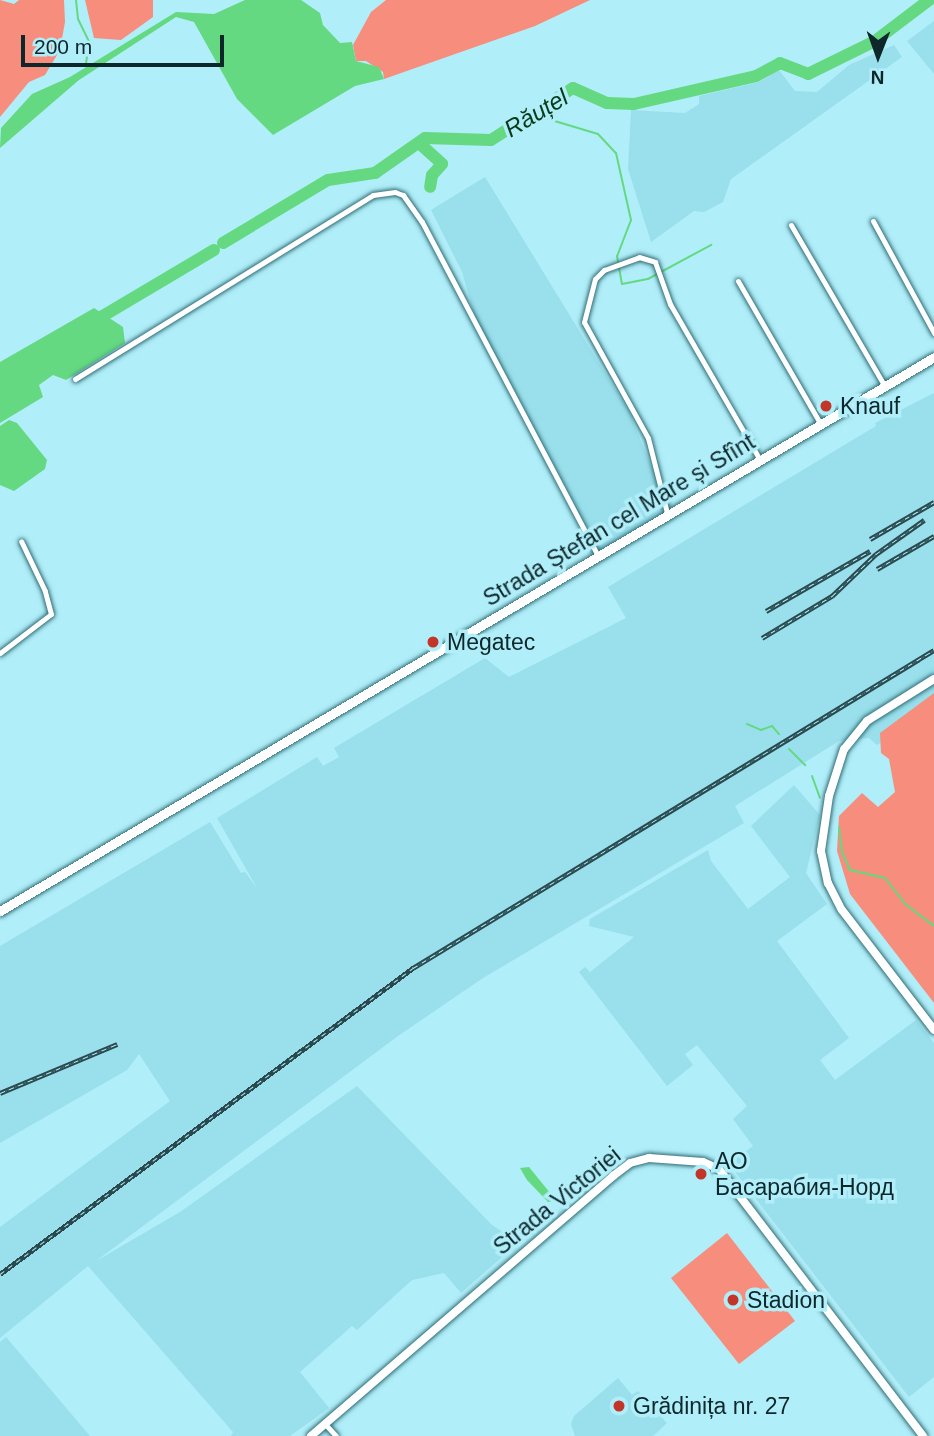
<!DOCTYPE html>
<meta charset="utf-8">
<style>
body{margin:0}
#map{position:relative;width:934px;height:1436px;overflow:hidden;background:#b0eef9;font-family:Arial,sans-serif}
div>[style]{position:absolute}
.built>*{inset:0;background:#99e0ec}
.green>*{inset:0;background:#f78d7d}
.water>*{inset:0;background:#64d981}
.stream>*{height:2px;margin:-1px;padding:0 1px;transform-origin:1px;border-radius:1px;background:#64d981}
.river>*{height:12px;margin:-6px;padding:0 6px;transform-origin:6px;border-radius:6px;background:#64d981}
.roads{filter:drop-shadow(0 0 2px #306d76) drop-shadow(0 0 2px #306d76)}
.street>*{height:5px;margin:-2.5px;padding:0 2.5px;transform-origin:2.5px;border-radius:2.5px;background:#fff}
.secondary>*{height:8px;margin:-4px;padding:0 4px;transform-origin:4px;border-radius:4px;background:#fff}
.primary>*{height:9px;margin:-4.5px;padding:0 4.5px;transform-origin:4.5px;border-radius:4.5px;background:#fff}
.rail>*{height:4.5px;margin-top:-2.25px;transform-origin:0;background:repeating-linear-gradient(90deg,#b0eef9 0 5px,#29494e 0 10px);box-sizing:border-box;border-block:2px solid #29494e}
.dots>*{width:19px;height:19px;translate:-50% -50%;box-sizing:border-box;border:4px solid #b0eef9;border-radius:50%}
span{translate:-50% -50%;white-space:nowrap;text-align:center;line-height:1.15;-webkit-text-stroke:7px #b0eef9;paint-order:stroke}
.poi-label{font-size:23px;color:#0e272b}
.left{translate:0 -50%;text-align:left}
.street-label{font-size:23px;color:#0e272b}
.water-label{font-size:24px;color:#0a3b19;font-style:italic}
.north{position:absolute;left:843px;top:21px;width:70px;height:70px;-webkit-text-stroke:5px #b0eef9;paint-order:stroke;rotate:181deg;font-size:19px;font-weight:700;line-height:28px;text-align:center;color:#0e272b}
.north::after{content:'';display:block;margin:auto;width:24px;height:32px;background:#0e272b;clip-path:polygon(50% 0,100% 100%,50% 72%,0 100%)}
.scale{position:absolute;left:21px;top:35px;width:203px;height:32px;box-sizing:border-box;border:4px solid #0e272b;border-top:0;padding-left:9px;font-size:21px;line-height:24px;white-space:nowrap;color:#0e272b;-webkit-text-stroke:5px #b0eef9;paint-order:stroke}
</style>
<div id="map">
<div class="built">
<div style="clip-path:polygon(934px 21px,934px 74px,907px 41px)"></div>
<div style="clip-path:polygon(894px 45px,902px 57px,731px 179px,723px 202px,704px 212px,694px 211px,651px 242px,628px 169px,631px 110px,685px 113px,699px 104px,699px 96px,759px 82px,779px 70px,795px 91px,817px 92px,849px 65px)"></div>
<div style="clip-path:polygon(485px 177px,629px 412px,661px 490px,667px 513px,598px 556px,480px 334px,462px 272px,431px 210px)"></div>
<div style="clip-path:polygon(934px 393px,934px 713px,877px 745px,869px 738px,839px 741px,735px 806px,744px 823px,483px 978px,398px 1036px,96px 1261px,180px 1212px,357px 1086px,492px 1225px,519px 1242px,461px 1293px,444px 1273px,412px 1280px,357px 1330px,352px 1326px,300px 1372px,329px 1408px,290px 1436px,231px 1436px,233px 1432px,88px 1266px,0 1338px,0 1227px,170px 1101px,139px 1054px,127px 1070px,0 1143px,0 946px,210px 822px,241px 873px,245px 872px,257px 888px,217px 818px,317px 757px,323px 766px,339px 757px,334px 748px,485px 658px,509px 677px,626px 618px,608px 587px,876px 426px,875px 423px)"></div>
<div style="clip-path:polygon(794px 785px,820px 815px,806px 873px,827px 904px,777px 941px,849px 1038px,820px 1060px,835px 1080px,916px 1020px,934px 1043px,934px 1377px,909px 1397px,729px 1164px,753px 1146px,733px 1119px,747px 1106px,697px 1045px,685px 1054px,693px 1065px,667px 1086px,579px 972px,585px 967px,590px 972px,634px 937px,589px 926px,590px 919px,708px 850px,711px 861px,748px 909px,790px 877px,751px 826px)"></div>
<div style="clip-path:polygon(6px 1337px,90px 1436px,0 1436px,0 1342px)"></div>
<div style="clip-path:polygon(618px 1378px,632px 1395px,638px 1391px,667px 1423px,653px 1436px,575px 1436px,571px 1424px,574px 1416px)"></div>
</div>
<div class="green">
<div style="clip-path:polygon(0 0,14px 4px,19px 0,64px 0,65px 22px,60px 50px,45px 75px,29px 82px,0 117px)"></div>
<div style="clip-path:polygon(85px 0,153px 0,153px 17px,121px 40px,94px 38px)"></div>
<div style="clip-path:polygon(386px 0,590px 0,535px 26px,384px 79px,383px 72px,366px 61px,356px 61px,353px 45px,371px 12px)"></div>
<div style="clip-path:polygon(934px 693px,934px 1003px,850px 894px,837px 851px,839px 816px,862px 793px,878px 807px,895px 792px,889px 759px,881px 753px,880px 733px)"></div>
<div style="clip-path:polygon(727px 1233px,795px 1321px,739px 1364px,671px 1278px)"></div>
</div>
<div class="water">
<div style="clip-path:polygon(245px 0,301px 0,320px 13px,323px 25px,340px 43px,352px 42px,356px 61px,379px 67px,384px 79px,355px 86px,273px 135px,237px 99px,194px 22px,176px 17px,79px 80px,0 148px,1px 128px,32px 94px,70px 77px,176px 12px,214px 14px)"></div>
<div style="clip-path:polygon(94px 308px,123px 327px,125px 343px,66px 380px,53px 375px,39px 385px,43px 397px,0 423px,0 362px)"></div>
<div style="clip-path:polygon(9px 420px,17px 423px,47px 460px,45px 469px,14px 491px,0 485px,0 426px)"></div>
<div style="clip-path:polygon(529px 1167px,555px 1199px,555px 1201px,548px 1202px,527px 1180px,520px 1168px)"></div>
</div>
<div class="stream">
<div style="left:76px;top:0;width:19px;rotate:84deg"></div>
<div style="left:78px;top:19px;width:25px;rotate:64deg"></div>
<div style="left:89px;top:42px;width:21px;rotate:98deg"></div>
<div style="left:528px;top:113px;width:73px;rotate:16.7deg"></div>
<div style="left:598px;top:134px;width:26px;rotate:47deg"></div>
<div style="left:616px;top:153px;width:69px;rotate:77.4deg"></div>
<div style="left:631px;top:220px;width:39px;rotate:111deg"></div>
<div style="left:617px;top:256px;width:28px;rotate:80deg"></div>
<div style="left:622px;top:284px;width:26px;rotate:-11deg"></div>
<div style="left:648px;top:279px;width:72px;rotate:-28.4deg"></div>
<div style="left:747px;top:724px;width:15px;rotate:23deg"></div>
<div style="left:761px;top:730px;width:12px;rotate:-20deg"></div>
<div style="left:772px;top:726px;width:11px;rotate:49deg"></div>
<div style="left:789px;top:749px;width:23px;rotate:45deg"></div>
<div style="left:812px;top:776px;width:23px;rotate:70deg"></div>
<div style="left:839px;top:827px;width:25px;rotate:83deg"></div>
<div style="left:842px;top:852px;width:20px;rotate:66deg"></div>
<div style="left:850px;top:870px;width:36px;rotate:13deg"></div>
<div style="left:885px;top:878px;width:33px;rotate:52deg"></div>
<div style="left:905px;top:904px;width:36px;rotate:37deg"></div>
</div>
<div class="river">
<div style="left:419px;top:143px;width:31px;rotate:42deg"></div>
<div style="left:442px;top:164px;width:15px;rotate:132deg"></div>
<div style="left:432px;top:175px;width:12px;rotate:99deg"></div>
<div style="left:223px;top:243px;width:122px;rotate:-31deg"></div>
<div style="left:328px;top:180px;width:48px;rotate:-8.5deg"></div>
<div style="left:375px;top:173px;width:61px;rotate:-35deg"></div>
<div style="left:425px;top:138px;width:66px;rotate:1.7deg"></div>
<div style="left:491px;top:140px;width:97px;rotate:-32.4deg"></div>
<div style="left:573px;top:88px;width:37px;rotate:24deg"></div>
<div style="left:607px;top:103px;width:27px;rotate:2deg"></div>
<div style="left:634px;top:104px;width:125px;rotate:-12.9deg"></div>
<div style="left:756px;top:76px;width:27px;rotate:-28deg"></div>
<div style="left:780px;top:63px;width:30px;rotate:21deg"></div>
<div style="left:808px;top:74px;width:75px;rotate:-26.2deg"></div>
<div style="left:875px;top:41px;width:68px;rotate:-37.2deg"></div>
<div style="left:91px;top:323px;width:143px;rotate:-30.7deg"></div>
</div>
<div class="roads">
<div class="street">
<div style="left:873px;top:221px;width:128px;rotate:61.4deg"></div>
<div style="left:791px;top:225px;width:185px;rotate:59.8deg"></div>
<div style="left:738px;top:281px;width:164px;rotate:60deg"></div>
<div style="left:75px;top:379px;width:350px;rotate:-31.7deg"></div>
<div style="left:373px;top:195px;width:22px;rotate:-8deg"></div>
<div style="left:395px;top:192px;width:9px;rotate:21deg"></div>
<div style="left:403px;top:195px;width:33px;rotate:55deg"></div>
<div style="left:422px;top:222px;width:378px;rotate:62.2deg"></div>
<div style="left:667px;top:513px;width:77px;rotate:-104.2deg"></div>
<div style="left:648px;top:438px;width:132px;rotate:-118.9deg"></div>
<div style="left:584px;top:322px;width:44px;rotate:-75.7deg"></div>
<div style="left:595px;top:279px;width:13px;rotate:-45deg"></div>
<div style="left:604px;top:270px;width:37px;rotate:-20deg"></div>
<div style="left:639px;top:257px;width:17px;rotate:17deg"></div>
<div style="left:655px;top:262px;width:45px;rotate:70.3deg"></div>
<div style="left:670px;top:304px;width:178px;rotate:60deg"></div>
<div style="left:0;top:653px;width:64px;rotate:-37.4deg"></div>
<div style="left:51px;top:614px;width:24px;rotate:-105deg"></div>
<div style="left:45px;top:591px;width:55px;rotate:-115.6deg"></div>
<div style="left:325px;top:1424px;width:16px;rotate:47deg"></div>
</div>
<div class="secondary">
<div style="left:934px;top:679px;width:79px;rotate:147.9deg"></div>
<div style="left:867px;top:721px;width:36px;rotate:129deg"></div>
<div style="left:844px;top:749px;width:49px;rotate:107.7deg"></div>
<div style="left:829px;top:796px;width:56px;rotate:98.3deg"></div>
<div style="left:821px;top:851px;width:33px;rotate:78deg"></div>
<div style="left:828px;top:883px;width:30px;rotate:63deg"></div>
<div style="left:842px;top:910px;width:151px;rotate:52.5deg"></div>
<div style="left:311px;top:1436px;width:399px;rotate:-40.7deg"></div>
<div style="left:613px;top:1176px;width:21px;rotate:-37deg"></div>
<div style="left:630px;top:1163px;width:20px;rotate:-15deg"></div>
<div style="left:649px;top:1158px;width:54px;rotate:4.2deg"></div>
<div style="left:703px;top:1162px;width:17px;rotate:24deg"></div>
<div style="left:719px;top:1169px;width:336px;rotate:52.6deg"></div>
</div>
<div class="primary">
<div style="left:0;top:911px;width:1086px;rotate:-30.67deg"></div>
</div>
</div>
<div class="rail">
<div style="left:870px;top:539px;width:74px;rotate:-30deg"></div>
<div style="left:877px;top:569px;width:66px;rotate:-30.1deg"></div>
<div style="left:766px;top:611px;width:120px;rotate:-30deg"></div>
<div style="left:762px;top:638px;width:82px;rotate:-31deg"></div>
<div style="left:832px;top:596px;width:61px;rotate:-43.7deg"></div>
<div style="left:876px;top:554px;width:59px;rotate:-35.3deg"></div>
<div style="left:0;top:1093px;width:127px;rotate:-22.7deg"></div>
<div style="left:0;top:1274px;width:514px;rotate:-36.54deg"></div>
<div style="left:413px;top:968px;width:610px;rotate:-31.4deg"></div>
</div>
<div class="dots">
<div style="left:826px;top:406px;background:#c23528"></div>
<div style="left:433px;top:642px;background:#c23528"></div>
<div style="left:701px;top:1174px;background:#c23528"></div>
<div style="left:733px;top:1300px;background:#c23528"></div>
<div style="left:619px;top:1406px;background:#c23528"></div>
</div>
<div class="poi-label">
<span class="left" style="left:840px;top:406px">Knauf</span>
<span class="left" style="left:447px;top:642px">Megatec</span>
<span class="left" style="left:715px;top:1174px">АО<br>Басарабия-Норд</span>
<span class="left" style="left:747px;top:1300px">Stadion</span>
<span class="left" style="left:633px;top:1406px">Grădinița nr. 27</span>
</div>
<div class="street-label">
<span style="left:619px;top:520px;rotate:-31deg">Strada Ștefan cel Mare și Sfînt</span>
<span style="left:557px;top:1201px;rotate:-39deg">Strada Victoriei</span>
</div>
<div class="water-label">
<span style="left:536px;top:113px;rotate:-31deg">Răuțel</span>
</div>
<div class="north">N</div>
<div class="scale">200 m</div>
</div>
